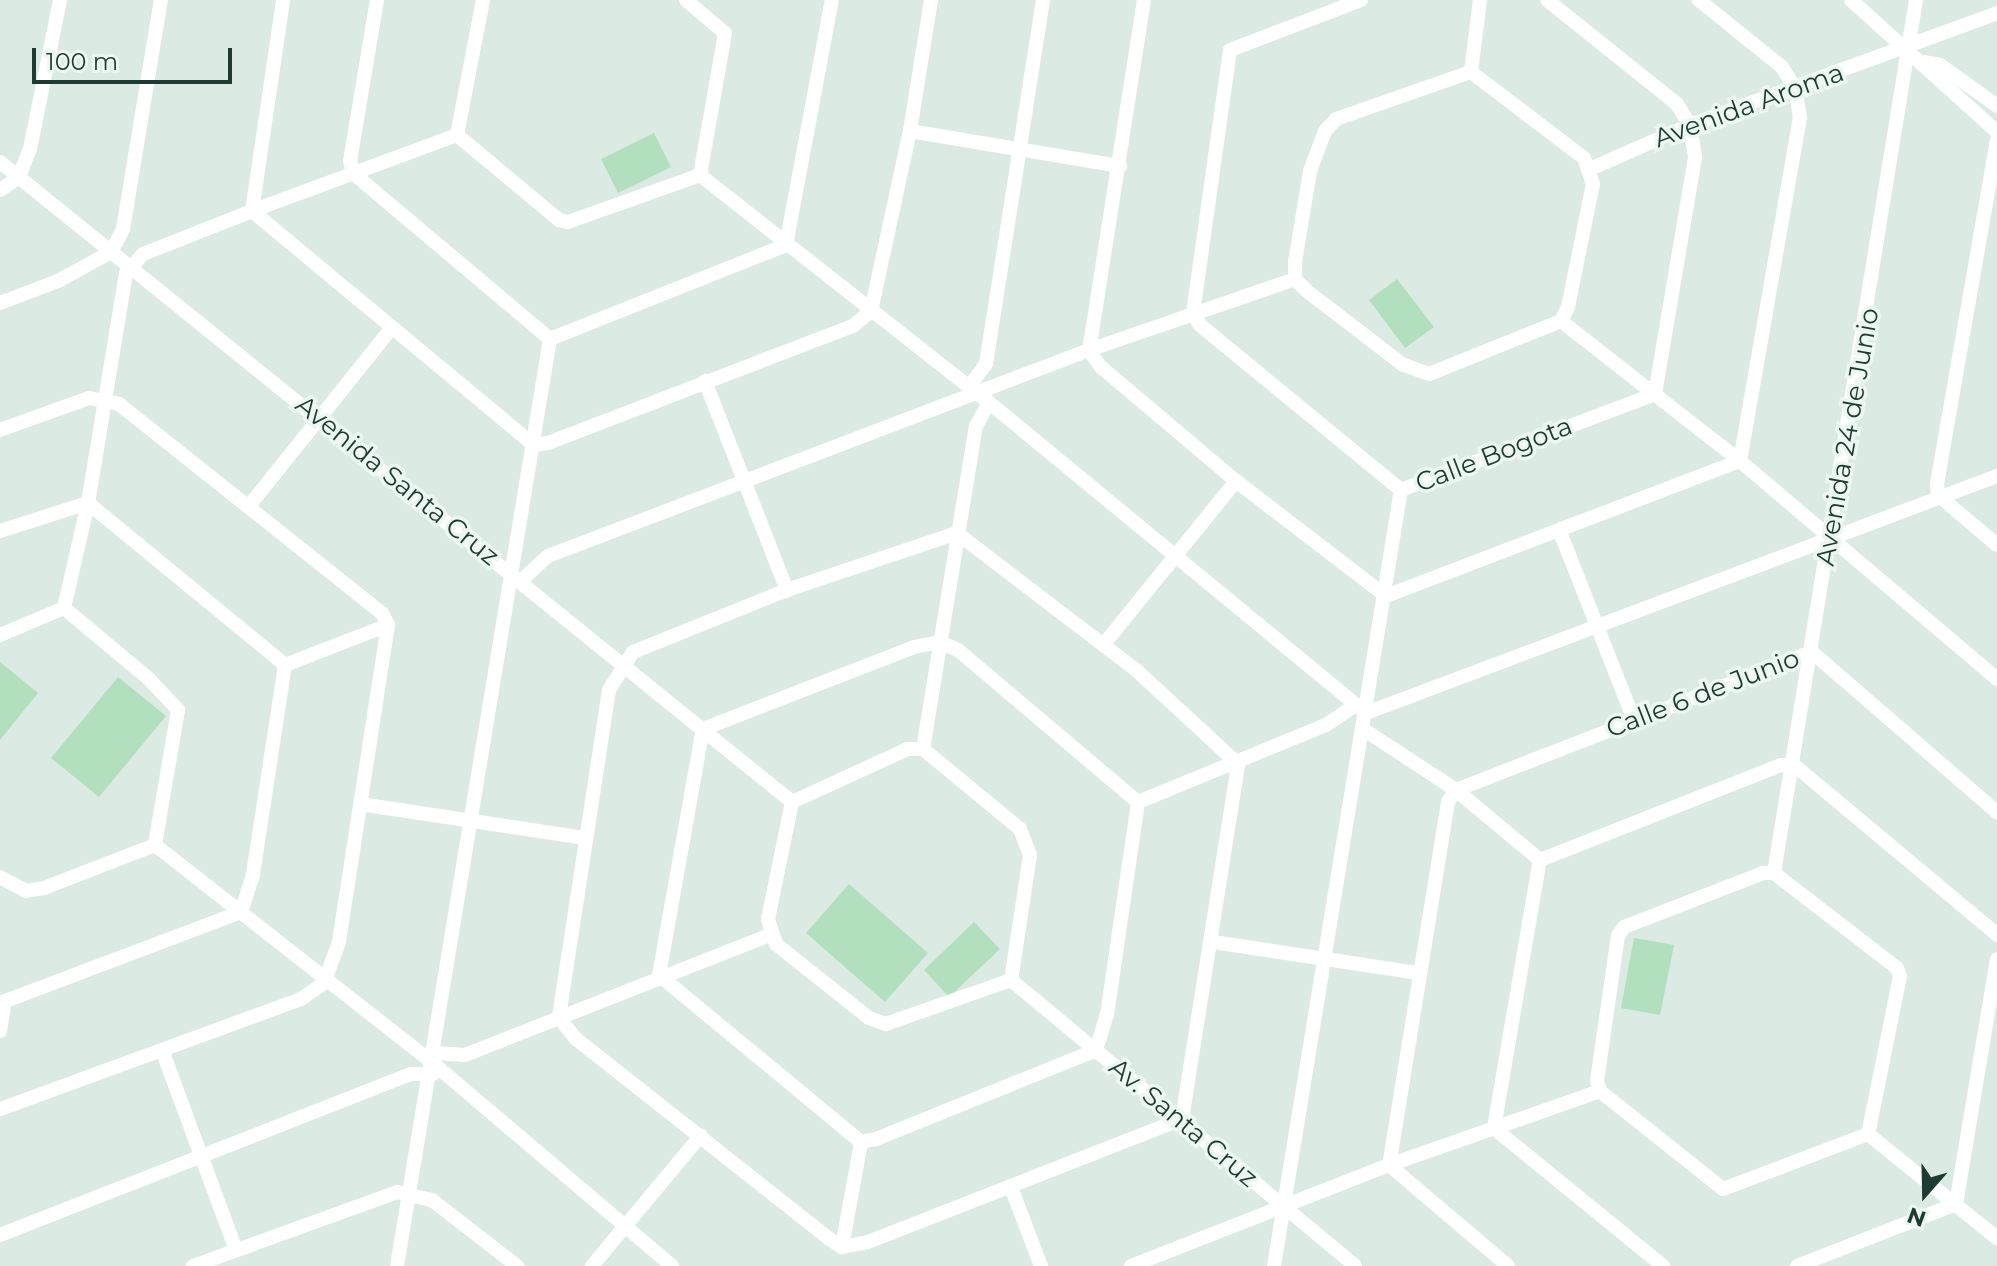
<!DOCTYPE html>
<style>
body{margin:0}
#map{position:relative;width:1997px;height:1266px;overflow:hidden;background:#dceae4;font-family:Montserrat,sans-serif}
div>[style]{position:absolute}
.green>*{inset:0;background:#b2dfbd}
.minor>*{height:14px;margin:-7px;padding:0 7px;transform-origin:7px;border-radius:7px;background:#fff}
span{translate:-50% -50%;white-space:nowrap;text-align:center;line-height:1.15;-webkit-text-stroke:7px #edf7f2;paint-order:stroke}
.street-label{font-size:26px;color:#1d3b32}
.north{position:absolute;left:1885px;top:1154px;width:80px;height:80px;-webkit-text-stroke:6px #edf7f2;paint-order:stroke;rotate:200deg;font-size:22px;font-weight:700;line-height:32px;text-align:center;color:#1d3b32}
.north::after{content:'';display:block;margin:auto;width:28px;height:36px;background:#1d3b32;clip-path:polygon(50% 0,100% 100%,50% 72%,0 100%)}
.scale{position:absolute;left:32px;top:48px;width:200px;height:36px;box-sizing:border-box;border:4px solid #1d3b32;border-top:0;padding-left:10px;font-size:24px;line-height:28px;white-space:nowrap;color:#1d3b32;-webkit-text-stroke:6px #edf7f2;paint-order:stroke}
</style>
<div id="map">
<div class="green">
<div style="clip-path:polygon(654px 133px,671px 167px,618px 193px,601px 159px)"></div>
<div style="clip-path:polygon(1397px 279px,1434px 327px,1405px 348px,1369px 300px)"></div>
<div style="clip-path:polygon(0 662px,38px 693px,0 740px)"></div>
<div style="clip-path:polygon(118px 677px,166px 716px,99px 797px,51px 758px)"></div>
<div style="clip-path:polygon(849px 884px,928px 953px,885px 1002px,806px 933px)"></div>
<div style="clip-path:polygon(974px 922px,1000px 949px,949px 997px,924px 970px)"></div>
<div style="clip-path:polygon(1634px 938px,1674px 945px,1660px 1015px,1621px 1008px)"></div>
</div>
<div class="minor">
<div style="left:377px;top:0;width:163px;rotate:99.5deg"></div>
<div style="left:350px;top:161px;width:14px;rotate:73deg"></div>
<div style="left:354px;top:174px;width:256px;rotate:40.1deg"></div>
<div style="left:483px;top:0;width:137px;rotate:100.9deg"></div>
<div style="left:457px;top:135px;width:133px;rotate:39.8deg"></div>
<div style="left:559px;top:220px;width:9px;rotate:13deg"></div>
<div style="left:568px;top:222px;width:140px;rotate:-19.6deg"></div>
<div style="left:700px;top:175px;width:144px;rotate:-80deg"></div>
<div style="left:725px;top:33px;width:51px;rotate:-139.8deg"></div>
<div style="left:1144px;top:0;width:354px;rotate:98.9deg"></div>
<div style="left:1089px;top:350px;width:21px;rotate:55deg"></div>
<div style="left:1101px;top:367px;width:177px;rotate:40.2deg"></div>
<div style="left:1236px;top:481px;width:189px;rotate:37.5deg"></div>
<div style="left:1386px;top:596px;width:379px;rotate:-20.9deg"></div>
<div style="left:1740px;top:461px;width:348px;rotate:-80.1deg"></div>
<div style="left:1800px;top:118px;width:30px;rotate:-99deg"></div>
<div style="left:1795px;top:88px;width:25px;rotate:-122deg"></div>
<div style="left:1782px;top:67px;width:107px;rotate:-141.1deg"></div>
<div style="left:1361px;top:0;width:140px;rotate:159.1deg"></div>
<div style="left:1230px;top:50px;width:266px;rotate:98deg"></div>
<div style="left:1193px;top:313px;width:14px;rotate:60deg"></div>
<div style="left:1200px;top:325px;width:260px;rotate:39.4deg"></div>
<div style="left:1851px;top:0;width:197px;rotate:42.1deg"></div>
<div style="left:1925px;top:62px;width:15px;rotate:11deg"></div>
<div style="left:1940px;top:65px;width:70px;rotate:35.7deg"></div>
<div style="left:1471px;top:72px;width:142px;rotate:37.3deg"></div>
<div style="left:1584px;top:158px;width:28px;rotate:71deg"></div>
<div style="left:1593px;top:184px;width:126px;rotate:101.5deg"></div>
<div style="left:1568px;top:307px;width:16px;rotate:117deg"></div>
<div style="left:1561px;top:321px;width:142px;rotate:158.1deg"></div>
<div style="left:1429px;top:374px;width:29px;rotate:-160deg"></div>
<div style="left:1402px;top:364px;width:118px;rotate:-142.5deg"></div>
<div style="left:1308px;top:292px;width:18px;rotate:-135deg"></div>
<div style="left:1295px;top:279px;width:17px;rotate:-90deg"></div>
<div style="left:1295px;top:262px;width:92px;rotate:-80.6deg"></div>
<div style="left:1310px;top:171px;width:43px;rotate:-69.4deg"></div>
<div style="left:1325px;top:131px;width:16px;rotate:-47deg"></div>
<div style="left:1336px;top:119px;width:143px;rotate:-19.2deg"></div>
<div style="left:1471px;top:72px;width:73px;rotate:-82.9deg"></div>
<div style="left:910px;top:131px;width:213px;rotate:9.5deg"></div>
<div style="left:457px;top:135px;width:219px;rotate:159.7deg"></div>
<div style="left:252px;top:211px;width:366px;rotate:39.7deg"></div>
<div style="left:534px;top:445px;width:14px;rotate:-8deg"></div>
<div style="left:548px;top:443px;width:327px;rotate:-21deg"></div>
<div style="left:853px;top:326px;width:23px;rotate:-40deg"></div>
<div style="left:871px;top:311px;width:184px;rotate:-77.8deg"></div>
<div style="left:910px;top:131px;width:133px;rotate:-80.9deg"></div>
<div style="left:1997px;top:140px;width:350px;rotate:99.9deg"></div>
<div style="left:1937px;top:485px;width:10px;rotate:84deg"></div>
<div style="left:1938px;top:495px;width:77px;rotate:40.3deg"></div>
<div style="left:0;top:162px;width:1018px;rotate:38.94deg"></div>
<div style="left:1590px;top:169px;width:109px;rotate:-23.7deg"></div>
<div style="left:1690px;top:125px;width:327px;rotate:-20deg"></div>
<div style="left:700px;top:175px;width:356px;rotate:38.2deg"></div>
<div style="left:980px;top:395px;width:500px;rotate:39.48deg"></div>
<div style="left:1366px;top:713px;width:674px;rotate:-20.59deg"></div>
<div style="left:0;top:190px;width:23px;rotate:-34deg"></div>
<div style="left:19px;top:177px;width:30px;rotate:-69deg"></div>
<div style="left:30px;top:149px;width:152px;rotate:-78.6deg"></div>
<div style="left:0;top:303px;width:62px;rotate:-20.8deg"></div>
<div style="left:58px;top:281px;width:60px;rotate:-28.7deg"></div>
<div style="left:111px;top:252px;width:26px;rotate:-62deg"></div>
<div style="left:123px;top:229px;width:232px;rotate:-80.6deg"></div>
<div style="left:1561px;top:321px;width:227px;rotate:38deg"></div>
<div style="left:1740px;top:461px;width:337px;rotate:40.3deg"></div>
<div style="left:550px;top:339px;width:254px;rotate:-21.7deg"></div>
<div style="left:786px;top:245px;width:249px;rotate:-79.4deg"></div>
<div style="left:705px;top:381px;width:225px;rotate:68.6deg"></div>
<div style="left:969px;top:387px;width:29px;rotate:-54deg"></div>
<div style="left:986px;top:364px;width:368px;rotate:-81.1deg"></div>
<div style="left:0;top:430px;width:95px;rotate:-19.8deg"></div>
<div style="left:89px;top:398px;width:31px;rotate:11deg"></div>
<div style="left:119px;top:404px;width:336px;rotate:38.5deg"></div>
<div style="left:382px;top:613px;width:13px;rotate:63deg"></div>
<div style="left:388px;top:625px;width:321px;rotate:98.8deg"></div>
<div style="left:339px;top:942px;width:44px;rotate:110.1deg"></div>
<div style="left:324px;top:983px;width:28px;rotate:145deg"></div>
<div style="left:301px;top:999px;width:320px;rotate:159.9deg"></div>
<div style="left:1401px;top:490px;width:272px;rotate:-20.7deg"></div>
<div style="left:1655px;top:394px;width:240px;rotate:-80.4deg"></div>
<div style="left:1695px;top:157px;width:32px;rotate:-99deg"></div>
<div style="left:1690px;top:125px;width:25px;rotate:-122deg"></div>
<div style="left:1677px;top:104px;width:166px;rotate:-141.3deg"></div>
<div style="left:249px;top:506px;width:227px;rotate:-51.3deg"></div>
<div style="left:0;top:531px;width:92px;rotate:-17.7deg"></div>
<div style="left:88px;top:503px;width:255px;rotate:39.4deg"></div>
<div style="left:285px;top:665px;width:212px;rotate:98.7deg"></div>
<div style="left:253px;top:875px;width:39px;rotate:108deg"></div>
<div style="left:241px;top:912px;width:258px;rotate:159.3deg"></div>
<div style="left:1560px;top:532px;width:202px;rotate:68.5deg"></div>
<div style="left:522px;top:580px;width:35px;rotate:-43deg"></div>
<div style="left:548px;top:556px;width:579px;rotate:-20.85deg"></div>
<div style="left:1089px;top:350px;width:218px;rotate:-19deg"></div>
<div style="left:64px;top:608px;width:108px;rotate:-77.1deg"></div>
<div style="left:88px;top:503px;width:233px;rotate:-80.6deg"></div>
<div style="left:126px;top:273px;width:25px;rotate:-48deg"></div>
<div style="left:143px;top:254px;width:117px;rotate:-21.5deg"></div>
<div style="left:252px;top:211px;width:213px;rotate:-81.6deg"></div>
<div style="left:0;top:635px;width:69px;rotate:-22.9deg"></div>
<div style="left:64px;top:608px;width:109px;rotate:39.8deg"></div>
<div style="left:148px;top:678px;width:44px;rotate:46.8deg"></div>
<div style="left:178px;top:710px;width:137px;rotate:99.7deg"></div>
<div style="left:155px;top:845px;width:119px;rotate:158.8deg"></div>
<div style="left:44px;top:888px;width:18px;rotate:171deg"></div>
<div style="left:26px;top:891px;width:30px;rotate:-152deg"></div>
<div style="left:1104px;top:644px;width:210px;rotate:-51deg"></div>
<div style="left:285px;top:665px;width:110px;rotate:-21.2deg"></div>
<div style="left:1363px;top:729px;width:111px;rotate:33.3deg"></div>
<div style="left:1456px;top:790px;width:109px;rotate:39.8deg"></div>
<div style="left:908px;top:749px;width:15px"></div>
<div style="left:923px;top:749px;width:126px;rotate:39.5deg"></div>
<div style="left:1020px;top:829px;width:28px;rotate:69deg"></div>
<div style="left:1030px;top:855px;width:126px;rotate:98.6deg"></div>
<div style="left:1011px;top:980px;width:133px;rotate:160.6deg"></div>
<div style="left:886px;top:1024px;width:18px;rotate:-161deg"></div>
<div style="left:869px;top:1018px;width:119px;rotate:-141.5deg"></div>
<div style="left:776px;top:944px;width:26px;rotate:-108deg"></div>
<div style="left:768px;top:919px;width:119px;rotate:-78.4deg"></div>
<div style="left:792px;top:802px;width:128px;rotate:-24.6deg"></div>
<div style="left:923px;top:749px;width:327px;rotate:-80.7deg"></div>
<div style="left:976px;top:426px;width:26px;rotate:-61deg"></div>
<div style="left:1456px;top:790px;width:382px;rotate:-21.2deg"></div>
<div style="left:1812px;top:652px;width:245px;rotate:40.9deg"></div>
<div style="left:1456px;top:790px;width:14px;rotate:124deg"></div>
<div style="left:1448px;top:802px;width:368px;rotate:99.2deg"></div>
<div style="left:1389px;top:1165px;width:156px;rotate:40.3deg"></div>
<div style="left:1138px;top:802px;width:203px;rotate:-22.3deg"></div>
<div style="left:1326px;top:725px;width:36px;rotate:-34deg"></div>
<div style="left:360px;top:804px;width:228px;rotate:8.6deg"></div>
<div style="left:155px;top:845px;width:355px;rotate:38.1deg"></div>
<div style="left:434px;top:1064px;width:312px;rotate:40.3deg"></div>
<div style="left:1763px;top:873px;width:11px"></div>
<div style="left:1774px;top:873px;width:155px;rotate:37.7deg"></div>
<div style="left:1897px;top:968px;width:9px;rotate:69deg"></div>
<div style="left:1900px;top:976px;width:161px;rotate:101.4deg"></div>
<div style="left:1868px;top:1134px;width:155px;rotate:159.2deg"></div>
<div style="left:1723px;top:1189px;width:157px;rotate:-141.5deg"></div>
<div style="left:1600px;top:1091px;width:10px;rotate:-107deg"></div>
<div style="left:1597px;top:1081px;width:147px;rotate:-81.8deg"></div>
<div style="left:1618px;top:936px;width:11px;rotate:-56deg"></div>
<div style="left:1624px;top:927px;width:149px;rotate:-21.2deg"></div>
<div style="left:1774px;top:873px;width:884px;rotate:-80.76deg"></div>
<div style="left:1213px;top:942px;width:208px;rotate:8.6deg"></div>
<div style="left:659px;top:975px;width:262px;rotate:39.6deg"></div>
<div style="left:861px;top:1142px;width:15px;rotate:-11deg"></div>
<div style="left:876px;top:1139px;width:237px;rotate:-22deg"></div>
<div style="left:1096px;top:1050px;width:37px;rotate:-73deg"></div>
<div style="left:1107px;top:1015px;width:215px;rotate:-81.7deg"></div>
<div style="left:659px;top:975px;width:250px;rotate:-79.9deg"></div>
<div style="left:703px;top:729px;width:226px;rotate:-21.2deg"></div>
<div style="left:914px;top:647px;width:26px;rotate:-11deg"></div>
<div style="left:940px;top:642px;width:20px;rotate:24deg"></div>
<div style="left:958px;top:650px;width:236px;rotate:40.2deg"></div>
<div style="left:1011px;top:980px;width:447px;rotate:39.7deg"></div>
<div style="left:559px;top:1018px;width:229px;rotate:-21.5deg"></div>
<div style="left:0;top:1031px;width:26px;rotate:-81deg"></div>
<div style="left:162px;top:1050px;width:213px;rotate:69.7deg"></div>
<div style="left:436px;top:1053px;width:29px;rotate:4deg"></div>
<div style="left:465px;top:1055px;width:101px;rotate:-21.5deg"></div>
<div style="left:559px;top:1018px;width:26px;rotate:51deg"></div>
<div style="left:575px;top:1038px;width:323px;rotate:38.3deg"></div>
<div style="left:828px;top:1238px;width:17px;rotate:33deg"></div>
<div style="left:842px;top:1247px;width:26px;rotate:-11deg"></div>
<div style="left:868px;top:1242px;width:337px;rotate:-21.4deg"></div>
<div style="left:1182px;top:1119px;width:359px;rotate:-81deg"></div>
<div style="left:1238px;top:764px;width:139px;rotate:-137.3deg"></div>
<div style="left:1136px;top:670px;width:225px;rotate:-142.6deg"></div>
<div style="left:957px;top:533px;width:179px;rotate:161.5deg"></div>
<div style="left:787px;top:590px;width:166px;rotate:158.1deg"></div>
<div style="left:633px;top:652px;width:45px;rotate:122.3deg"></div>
<div style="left:609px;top:690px;width:332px;rotate:98.7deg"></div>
<div style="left:1868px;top:1134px;width:166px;rotate:38.9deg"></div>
<div style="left:1012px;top:1190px;width:81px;rotate:69.1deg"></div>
<div style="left:0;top:1235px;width:441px;rotate:-21.4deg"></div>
<div style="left:411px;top:1074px;width:22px"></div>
<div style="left:842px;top:1247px;width:107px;rotate:-79.7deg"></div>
<div style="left:193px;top:1266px;width:217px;rotate:-19.9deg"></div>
<div style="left:397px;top:1192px;width:36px;rotate:13deg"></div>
<div style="left:432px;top:1200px;width:108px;rotate:37.8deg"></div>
<div style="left:397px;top:1266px;width:940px;rotate:-80.63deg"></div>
<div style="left:592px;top:1266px;width:170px;rotate:-50.2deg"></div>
<div style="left:1131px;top:1266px;width:277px;rotate:-21.4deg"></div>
<div style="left:1389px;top:1165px;width:224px;rotate:-19.3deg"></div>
<div style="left:1274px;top:1266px;width:786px;rotate:-80.71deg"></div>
<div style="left:1663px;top:1266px;width:218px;rotate:-140.8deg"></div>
<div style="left:1494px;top:1128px;width:272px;rotate:-80.3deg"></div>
<div style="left:1540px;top:860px;width:259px;rotate:-21.5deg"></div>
<div style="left:1781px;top:765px;width:13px"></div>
<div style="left:1794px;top:765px;width:265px;rotate:39.9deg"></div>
<div style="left:1797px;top:1266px;width:171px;rotate:-21.3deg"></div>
<div style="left:1956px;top:1204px;width:248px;rotate:-80.5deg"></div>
</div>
<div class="street-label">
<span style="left:1749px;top:106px;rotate:-20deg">Avenida Aroma</span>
<span style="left:1848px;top:437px;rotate:-80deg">Avenida 24 de Junio</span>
<span style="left:1494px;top:455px;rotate:-21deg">Calle Bogota</span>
<span style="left:397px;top:481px;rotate:39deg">Avenida Santa Cruz</span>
<span style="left:1703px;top:694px;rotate:-21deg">Calle 6 de Junio</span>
<span style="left:1183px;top:1123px;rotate:40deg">Av. Santa Cruz</span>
</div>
<div class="north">N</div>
<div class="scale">100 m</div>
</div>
